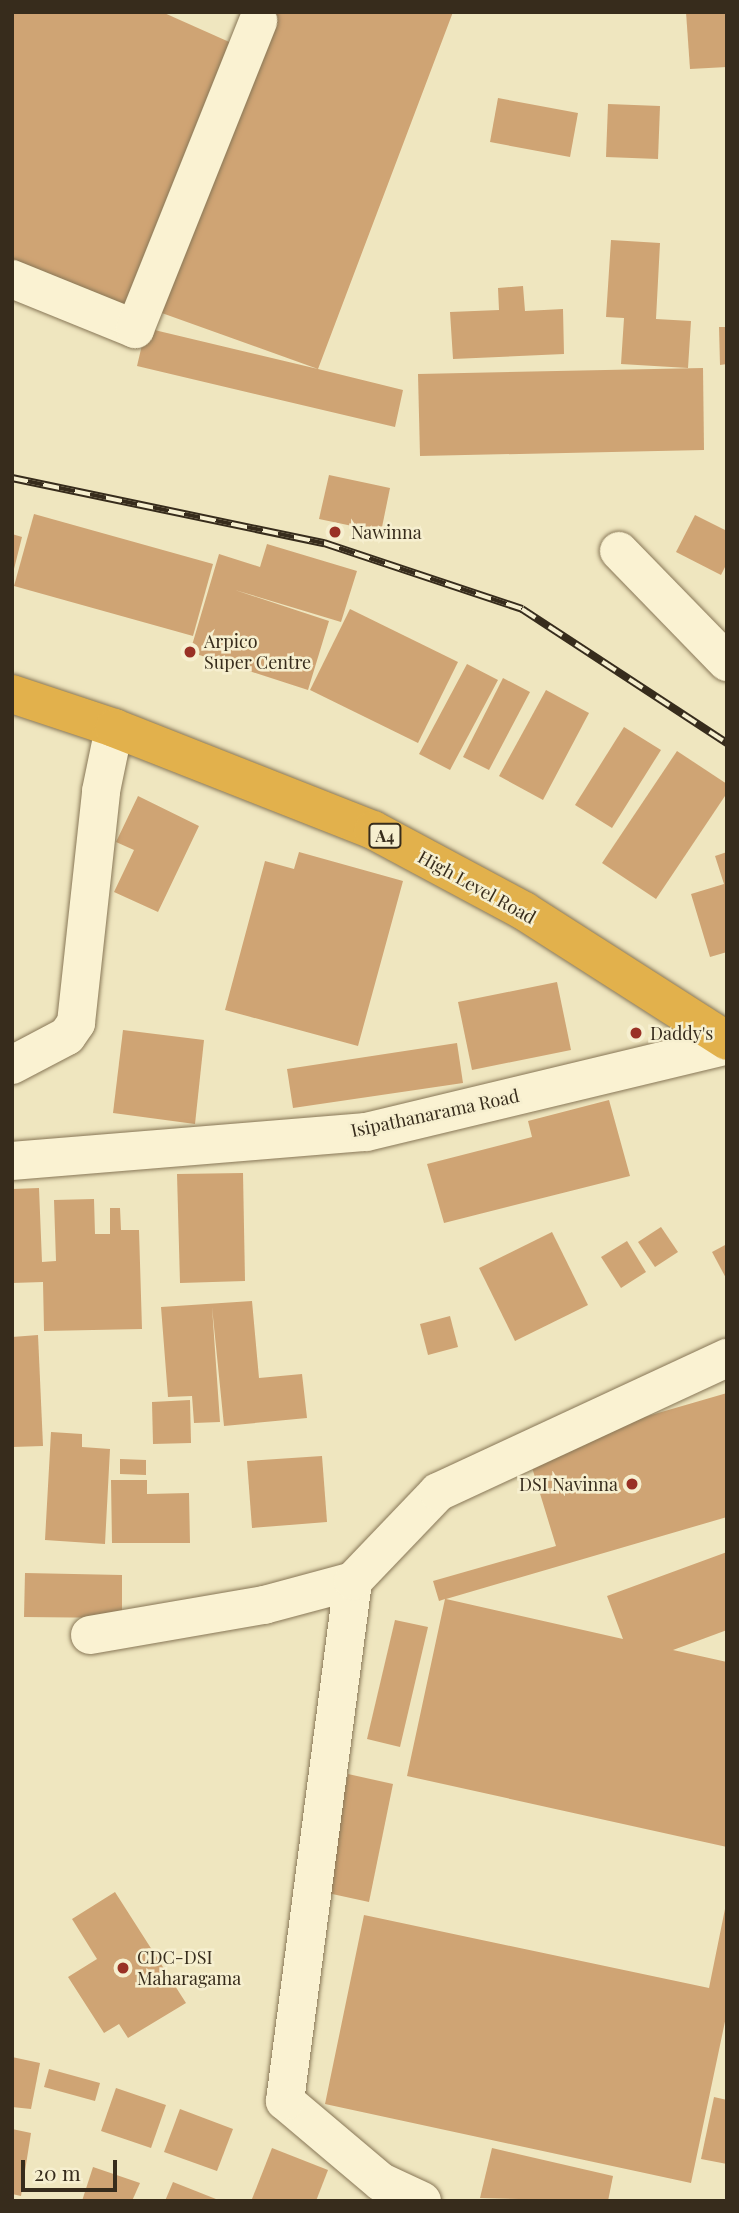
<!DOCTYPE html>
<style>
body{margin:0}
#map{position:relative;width:739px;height:2213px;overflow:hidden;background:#efe6bf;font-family:"Playfair Display",serif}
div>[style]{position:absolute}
.building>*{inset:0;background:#cfa474}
.roads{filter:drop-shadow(0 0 2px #887757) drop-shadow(0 0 2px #887757)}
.minor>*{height:38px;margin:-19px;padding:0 19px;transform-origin:19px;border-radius:19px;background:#faf2d2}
.highway>*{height:38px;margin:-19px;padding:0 19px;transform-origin:19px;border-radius:19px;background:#e2b14c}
.rail>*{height:8px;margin-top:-4px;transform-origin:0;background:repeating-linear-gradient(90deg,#f6efcf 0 16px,#372c1c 0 32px);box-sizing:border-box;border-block:2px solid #372c1c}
.dots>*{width:19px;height:19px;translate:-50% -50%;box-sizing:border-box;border:4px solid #f6efcf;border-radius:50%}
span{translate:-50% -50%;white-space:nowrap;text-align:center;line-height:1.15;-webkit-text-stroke:5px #f6efcf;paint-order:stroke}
.shield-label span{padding:2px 5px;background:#f6efcf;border:2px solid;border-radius:5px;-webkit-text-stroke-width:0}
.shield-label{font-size:16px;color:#372c1c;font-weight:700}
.poi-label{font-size:18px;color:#372c1c}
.left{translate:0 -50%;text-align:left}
.right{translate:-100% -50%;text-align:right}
.street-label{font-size:18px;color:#372c1c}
.frame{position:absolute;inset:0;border:14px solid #372c1c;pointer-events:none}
.scale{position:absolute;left:21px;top:2160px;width:96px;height:32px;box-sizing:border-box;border:4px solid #372c1c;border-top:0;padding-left:9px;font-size:21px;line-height:24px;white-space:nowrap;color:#372c1c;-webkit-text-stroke:5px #f6efcf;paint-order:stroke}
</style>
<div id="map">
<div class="building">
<div style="clip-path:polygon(12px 12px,162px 12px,245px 49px,126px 319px,12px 269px)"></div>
<div style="clip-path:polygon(272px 12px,453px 12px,318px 369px,403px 390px,395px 427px,137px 366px,146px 328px,318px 369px,159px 312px)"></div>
<div style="clip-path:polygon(686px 12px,727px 12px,727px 67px,690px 69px)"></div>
<div style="clip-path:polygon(498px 98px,578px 113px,570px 157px,490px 142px)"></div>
<div style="clip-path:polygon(608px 104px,660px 106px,658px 159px,606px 157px)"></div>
<div style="clip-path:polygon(611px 240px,660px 243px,656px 319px,691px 321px,688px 368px,621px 364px,624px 318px,606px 317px)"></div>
<div style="clip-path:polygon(523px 286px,525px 311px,563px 309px,564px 354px,453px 359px,450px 312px,499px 310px,498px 288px)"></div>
<div style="clip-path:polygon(719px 327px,727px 327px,727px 364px,720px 365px)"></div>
<div style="clip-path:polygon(703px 368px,704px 450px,420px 456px,418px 374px)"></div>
<div style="clip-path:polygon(329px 475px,390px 488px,381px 532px,319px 519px)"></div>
<div style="clip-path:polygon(34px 514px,213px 564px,193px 636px,14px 586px)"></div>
<div style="clip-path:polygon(695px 515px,727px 531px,727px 563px,721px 575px,676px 552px)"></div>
<div style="clip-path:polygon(12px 534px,22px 537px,13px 573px,12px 573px)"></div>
<div style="clip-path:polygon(267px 544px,357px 571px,341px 622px,235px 590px,329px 621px,308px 690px,190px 652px,219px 554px,260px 567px)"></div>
<div style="clip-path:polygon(350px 609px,458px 662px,418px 743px,310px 690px)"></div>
<div style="clip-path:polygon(467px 664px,498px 680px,450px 770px,419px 754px)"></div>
<div style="clip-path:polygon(503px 678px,530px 692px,489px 770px,463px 757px)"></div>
<div style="clip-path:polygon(546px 690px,589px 713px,543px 800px,499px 776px)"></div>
<div style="clip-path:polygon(624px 727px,661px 750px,612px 828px,575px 805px)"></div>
<div style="clip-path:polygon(677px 751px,727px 784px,727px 793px,656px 899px,602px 863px)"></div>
<div style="clip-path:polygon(138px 796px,199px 826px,158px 912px,114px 892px,134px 850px,116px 842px)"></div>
<div style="clip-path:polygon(299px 852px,403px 881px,358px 1046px,225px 1010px,265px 861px,294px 869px)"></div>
<div style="clip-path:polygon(727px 852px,727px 952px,710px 957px,691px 894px,724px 884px,715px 856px)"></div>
<div style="clip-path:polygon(557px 982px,571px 1050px,472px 1070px,458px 1002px)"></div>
<div style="clip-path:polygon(123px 1030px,204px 1040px,195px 1124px,113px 1113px)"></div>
<div style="clip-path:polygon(457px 1043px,463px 1083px,293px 1108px,287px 1069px)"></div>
<div style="clip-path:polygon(609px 1100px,630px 1176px,444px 1223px,427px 1164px,532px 1137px,528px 1121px)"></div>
<div style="clip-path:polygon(243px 1173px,245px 1281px,180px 1283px,177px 1174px)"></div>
<div style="clip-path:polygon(39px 1188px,42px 1262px,56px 1261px,54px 1200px,94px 1199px,95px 1234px,110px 1234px,110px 1208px,120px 1208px,121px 1230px,139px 1230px,142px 1329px,44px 1331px,43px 1282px,12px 1283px,12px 1189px)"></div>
<div style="clip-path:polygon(661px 1227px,678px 1252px,655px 1267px,638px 1242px)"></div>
<div style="clip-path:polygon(552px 1232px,588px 1305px,515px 1341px,479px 1268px)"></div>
<div style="clip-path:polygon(627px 1241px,646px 1272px,621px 1288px,601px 1257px)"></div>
<div style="clip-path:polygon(727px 1244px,727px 1280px,712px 1252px)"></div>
<div style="clip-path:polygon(252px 1301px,259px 1378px,302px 1374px,307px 1418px,224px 1426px,212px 1307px,220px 1422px,194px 1423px,192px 1396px,168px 1397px,161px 1307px)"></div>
<div style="clip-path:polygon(450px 1316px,458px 1347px,428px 1355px,420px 1324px)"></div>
<div style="clip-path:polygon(38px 1335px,43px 1446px,12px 1447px,12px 1337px)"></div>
<div style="clip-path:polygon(727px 1393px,727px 1517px,446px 1599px,623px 1639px,607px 1596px,727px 1552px,727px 1630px,673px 1650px,727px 1662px,727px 1847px,407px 1776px,445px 1599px,439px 1601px,433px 1581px,556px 1546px,527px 1451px)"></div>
<div style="clip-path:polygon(190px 1400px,191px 1443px,153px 1444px,152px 1402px)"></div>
<div style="clip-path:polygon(51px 1432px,82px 1434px,82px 1447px,110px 1449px,105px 1544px,45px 1540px)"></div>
<div style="clip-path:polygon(322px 1456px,327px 1522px,252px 1528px,247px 1461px)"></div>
<div style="clip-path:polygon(120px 1459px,146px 1460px,146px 1475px,120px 1474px)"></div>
<div style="clip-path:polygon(111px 1480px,147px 1480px,147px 1494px,189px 1493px,190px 1543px,112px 1543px)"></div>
<div style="clip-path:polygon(25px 1573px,122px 1575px,122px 1618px,24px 1617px)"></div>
<div style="clip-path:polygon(395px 1620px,428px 1627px,400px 1747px,367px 1739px)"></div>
<div style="clip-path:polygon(348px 1774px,393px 1784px,369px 1902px,323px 1892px)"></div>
<div style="clip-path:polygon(115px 1892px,186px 2003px,128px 2038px,119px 2024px,104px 2033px,68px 1977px,97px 1959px,72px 1919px)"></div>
<div style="clip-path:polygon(727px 1899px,727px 2012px,691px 2183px,325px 2104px,364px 1915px,709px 1988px)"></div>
<div style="clip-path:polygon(12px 2057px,40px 2063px,31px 2109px,12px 2107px)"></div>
<div style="clip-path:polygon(49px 2069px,100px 2083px,95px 2101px,44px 2087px)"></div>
<div style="clip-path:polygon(116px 2088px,166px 2105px,151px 2148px,101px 2131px)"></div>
<div style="clip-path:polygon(714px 2097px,727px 2100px,727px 2164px,701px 2159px)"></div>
<div style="clip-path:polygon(180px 2109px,233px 2129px,217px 2171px,164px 2152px)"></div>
<div style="clip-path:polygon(12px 2129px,31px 2133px,21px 2196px,12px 2194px)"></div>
<div style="clip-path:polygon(272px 2148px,328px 2170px,316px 2201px,252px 2199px)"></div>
<div style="clip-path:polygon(492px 2148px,613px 2176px,608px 2201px,480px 2198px)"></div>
<div style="clip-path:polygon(93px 2167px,140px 2183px,132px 2201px,82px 2201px)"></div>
<div style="clip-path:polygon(173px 2182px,221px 2201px,165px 2201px)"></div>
</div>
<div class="roads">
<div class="minor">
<div style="left:12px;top:279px;width:133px;rotate:22.1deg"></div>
<div style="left:135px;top:329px;width:332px;rotate:-68.2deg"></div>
<div style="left:619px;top:551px;width:155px;rotate:45.8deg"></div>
<div style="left:12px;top:1065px;width:62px;rotate:-27.8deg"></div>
<div style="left:67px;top:1036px;width:16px;rotate:-55deg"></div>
<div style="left:76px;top:1023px;width:233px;rotate:-83.8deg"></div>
<div style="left:101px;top:791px;width:64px;rotate:-78.3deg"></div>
<div style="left:12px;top:1161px;width:355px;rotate:-4.7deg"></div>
<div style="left:366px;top:1132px;width:371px;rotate:-13.5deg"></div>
<div style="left:90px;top:1635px;width:177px;rotate:-9.8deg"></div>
<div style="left:264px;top:1605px;width:92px;rotate:-15.1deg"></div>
<div style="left:422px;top:2201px;width:45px;rotate:-155.1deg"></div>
<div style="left:381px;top:2182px;width:126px;rotate:-139.8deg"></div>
<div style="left:285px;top:2101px;width:524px;rotate:-82.55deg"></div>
<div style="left:353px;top:1581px;width:123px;rotate:-46.3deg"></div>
<div style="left:438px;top:1492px;width:319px;rotate:-24.9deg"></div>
</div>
<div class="highway">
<div style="left:12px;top:694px;width:108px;rotate:18.4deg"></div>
<div style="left:114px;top:728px;width:278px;rotate:21.5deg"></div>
<div style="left:373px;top:830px;width:171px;rotate:28.2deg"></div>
<div style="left:524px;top:911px;width:241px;rotate:32.6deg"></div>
</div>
</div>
<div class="rail">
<div style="left:12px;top:478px;width:319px;rotate:11.8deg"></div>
<div style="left:324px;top:543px;width:209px;rotate:18.4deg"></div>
<div style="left:522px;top:609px;width:245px;rotate:33.2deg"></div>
</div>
<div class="dots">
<div style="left:335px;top:532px;background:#993125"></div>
<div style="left:190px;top:652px;background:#993125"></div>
<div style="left:636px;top:1033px;background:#993125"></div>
<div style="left:632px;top:1484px;background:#993125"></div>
<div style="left:123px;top:1968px;background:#993125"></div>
</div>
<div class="shield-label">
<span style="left:385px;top:836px">A4</span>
</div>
<div class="poi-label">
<span class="left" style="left:351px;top:532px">Nawinna</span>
<span class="left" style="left:204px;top:652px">Arpico<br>Super Centre</span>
<span class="left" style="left:650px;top:1033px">Daddy's</span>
<span class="right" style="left:618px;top:1484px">DSI Navinna</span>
<span class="left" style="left:137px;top:1968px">CDC-DSI<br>Maharagama</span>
</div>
<div class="street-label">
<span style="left:477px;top:887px;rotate:29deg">High Level Road</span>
<span style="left:435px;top:1113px;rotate:-12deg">Isipathanarama Road</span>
</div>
<div class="frame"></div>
<div class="scale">20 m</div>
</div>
